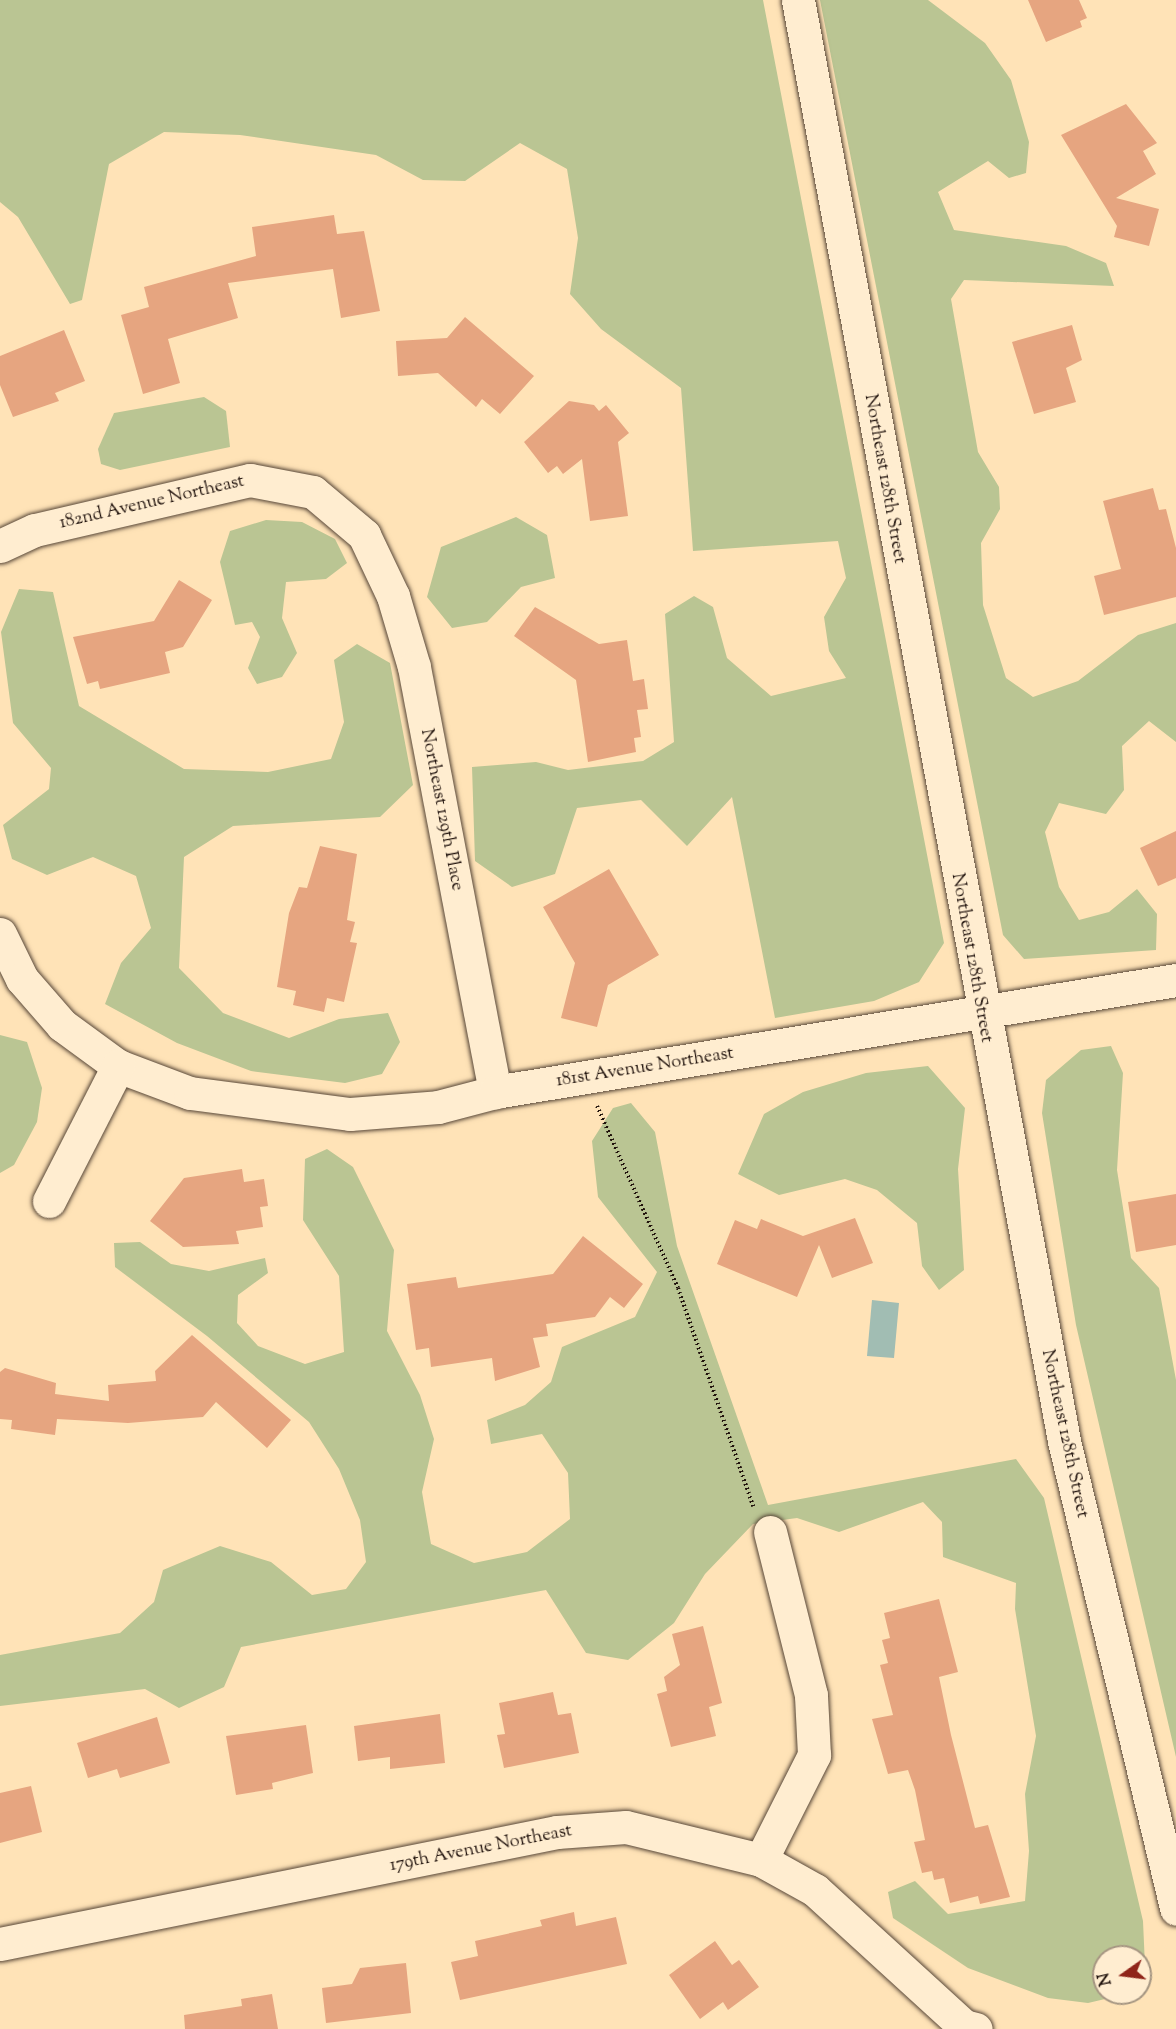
<!DOCTYPE html>
<style>
body{margin:0}
#map{position:relative;width:1176px;height:2029px;overflow:hidden;background:#ffe3b7;font-family:"Sorts Mill Goudy",serif}
div>[style]{position:absolute}
.green>*{inset:0;background:#bac593}
.water>*{inset:0;background:#a1bdb3}
.building>*{inset:0;background:#e6a580}
.path>*{height:4px;margin-top:-2px;transform-origin:0;background:repeating-linear-gradient(90deg,#21130d 0 1.5px,transparent 0 4.5px)}
.roads{filter:drop-shadow(0 0 2px #584738) drop-shadow(0 0 2px #584738)}
.minor>*{height:33px;margin:-16.5px;padding:0 16.5px;transform-origin:16.5px;border-radius:16.5px;background:#ffedd0}
span{translate:-50% -50%;white-space:nowrap;text-align:center;line-height:1.15;-webkit-text-stroke:5px #ffedd0;paint-order:stroke}
.street-label{font-size:18px;color:#21130d}
.north{position:absolute;left:1092px;top:1945px;width:60px;height:60px;box-sizing:border-box;background:#ffedd0;border:2px solid #a69682;border-radius:50%;rotate:256deg;font-size:16px;font-weight:700;line-height:24px;text-align:center;color:#21130d}
.north::after{content:'';display:block;margin:auto;width:21px;height:27px;background:#8f2418;clip-path:polygon(50% 0,100% 100%,50% 72%,0 100%)}
</style>
<div id="map">
<div class="green">
<div style="clip-path:polygon(0 0,763px 0,944px 943px,919px 982px,874px 1001px,775px 1018px,732px 797px,687px 846px,641px 800px,577px 808px,555px 874px,512px 887px,475px 861px,472px 767px,536px 762px,568px 770px,643px 761px,674px 742px,665px 614px,694px 596px,713px 607px,727px 658px,771px 696px,846px 678px,829px 651px,824px 617px,846px 578px,838px 541px,693px 551px,681px 388px,601px 329px,570px 294px,578px 238px,567px 169px,520px 143px,465px 181px,423px 180px,376px 155px,240px 135px,164px 132px,109px 164px,82px 300px,70px 304px,18px 217px,0 202px)"></div>
<div style="clip-path:polygon(820px 0,928px 0,985px 43px,1011px 80px,1029px 142px,1026px 173px,1009px 178px,988px 161px,938px 192px,954px 230px,1066px 246px,1106px 263px,1114px 286px,964px 280px,951px 299px,978px 452px,999px 487px,1000px 509px,981px 543px,983px 605px,1006px 678px,1033px 697px,1078px 681px,1138px 635px,1176px 623px,1176px 742px,1149px 721px,1122px 746px,1124px 790px,1106px 814px,1059px 803px,1045px 832px,1059px 887px,1079px 920px,1109px 912px,1137px 889px,1157px 914px,1156px 950px,1024px 959px,1003px 935px)"></div>
<div style="clip-path:polygon(204px 397px,226px 411px,230px 447px,120px 470px,101px 464px,98px 449px,114px 413px)"></div>
<div style="clip-path:polygon(516px 517px,547px 535px,555px 578px,521px 587px,487px 622px,452px 628px,427px 597px,441px 547px)"></div>
<div style="clip-path:polygon(266px 520px,302px 522px,335px 539px,347px 563px,326px 579px,286px 582px,282px 618px,297px 653px,282px 677px,257px 684px,248px 668px,260px 637px,252px 622px,235px 625px,220px 562px,230px 531px)"></div>
<div style="clip-path:polygon(19px 589px,53px 592px,79px 706px,184px 769px,268px 772px,331px 759px,344px 722px,334px 660px,357px 644px,390px 663px,413px 785px,380px 817px,233px 826px,184px 857px,179px 968px,223px 1013px,289px 1038px,339px 1019px,388px 1013px,400px 1042px,382px 1074px,345px 1083px,251px 1071px,177px 1043px,105px 1004px,121px 963px,151px 928px,136px 876px,93px 857px,47px 875px,12px 859px,3px 825px,49px 789px,51px 768px,13px 723px,1px 632px)"></div>
<div style="clip-path:polygon(0 1035px,27px 1042px,42px 1088px,37px 1122px,14px 1165px,0 1173px)"></div>
<div style="clip-path:polygon(1111px 1046px,1123px 1073px,1117px 1170px,1131px 1258px,1159px 1288px,1176px 1380px,1176px 1757px,1076px 1325px,1042px 1113px,1046px 1080px,1081px 1050px)"></div>
<div style="clip-path:polygon(928px 1066px,965px 1108px,958px 1169px,964px 1270px,939px 1290px,922px 1266px,917px 1223px,877px 1190px,845px 1179px,779px 1195px,738px 1174px,764px 1114px,803px 1092px,866px 1073px)"></div>
<div style="clip-path:polygon(631px 1103px,655px 1132px,677px 1246px,768px 1505px,1016px 1459px,1044px 1498px,1143px 1921px,1145px 1966px,1140px 1972px,1140px 1957px,1104px 1957px,1104px 1993px,1122px 1995px,1088px 2003px,1048px 1998px,968px 1968px,893px 1918px,888px 1892px,915px 1881px,948px 1914px,1025px 1901px,1029px 1851px,1025px 1794px,1036px 1736px,1015px 1609px,1016px 1583px,943px 1557px,942px 1522px,923px 1502px,839px 1532px,797px 1518px,753px 1524px,705px 1574px,674px 1623px,628px 1660px,586px 1653px,546px 1590px,241px 1647px,224px 1687px,179px 1708px,145px 1689px,0 1706px,0 1655px,120px 1633px,154px 1602px,163px 1570px,220px 1546px,271px 1562px,312px 1595px,346px 1589px,366px 1562px,360px 1520px,339px 1469px,309px 1422px,207px 1336px,115px 1267px,114px 1243px,140px 1242px,171px 1264px,209px 1271px,265px 1258px,268px 1273px,238px 1295px,237px 1323px,258px 1346px,305px 1364px,344px 1352px,339px 1276px,303px 1220px,305px 1159px,327px 1149px,353px 1167px,394px 1250px,387px 1331px,420px 1395px,434px 1439px,422px 1492px,431px 1544px,474px 1563px,527px 1552px,570px 1519px,568px 1473px,542px 1434px,491px 1444px,487px 1420px,525px 1405px,551px 1382px,562px 1347px,635px 1317px,657px 1272px,598px 1197px,592px 1141px,613px 1108px)"></div>
</div>
<div class="water">
<div style="clip-path:polygon(872px 1300px,899px 1303px,894px 1358px,867px 1356px)"></div>
</div>
<div class="building">
<div style="clip-path:polygon(1028px 0,1079px 0,1087px 18px,1080px 21px,1082px 27px,1046px 42px)"></div>
<div style="clip-path:polygon(1126px 104px,1157px 143px,1143px 151px,1156px 174px,1116px 198px,1159px 209px,1149px 246px,1114px 237px,1117px 226px,1061px 135px)"></div>
<div style="clip-path:polygon(334px 215px,337px 234px,364px 231px,380px 311px,341px 318px,333px 269px,228px 283px,238px 318px,168px 339px,180px 383px,143px 394px,121px 315px,149px 307px,144px 287px,256px 256px,252px 227px)"></div>
<div style="clip-path:polygon(465px 317px,534px 376px,500px 414px,482px 399px,476px 407px,438px 373px,398px 376px,396px 341px,447px 338px)"></div>
<div style="clip-path:polygon(1072px 325px,1082px 360px,1066px 368px,1076px 402px,1034px 414px,1012px 342px)"></div>
<div style="clip-path:polygon(64px 330px,85px 381px,55px 393px,59px 401px,13px 417px,0 385px,0 356px)"></div>
<div style="clip-path:polygon(569px 401px,594px 405px,599px 411px,606px 405px,629px 433px,618px 442px,628px 516px,590px 521px,582px 459px,563px 474px,557px 466px,548px 473px,524px 442px)"></div>
<div style="clip-path:polygon(1153px 488px,1159px 510px,1166px 509px,1176px 548px,1176px 597px,1104px 615px,1094px 576px,1121px 569px,1103px 501px)"></div>
<div style="clip-path:polygon(179px 580px,212px 600px,183px 647px,165px 652px,170px 673px,100px 689px,98px 681px,87px 684px,73px 637px,154px 621px)"></div>
<div style="clip-path:polygon(535px 607px,599px 644px,627px 640px,633px 681px,644px 679px,648px 709px,637px 710px,641px 737px,634px 738px,636px 752px,588px 762px,576px 680px,514px 636px)"></div>
<div style="clip-path:polygon(1176px 831px,1176px 878px,1158px 886px,1140px 848px)"></div>
<div style="clip-path:polygon(320px 846px,357px 854px,347px 920px,355px 922px,350px 942px,357px 943px,344px 1002px,327px 998px,324px 1012px,293px 1005px,296px 991px,277px 987px,289px 913px,299px 887px,307px 888px)"></div>
<div style="clip-path:polygon(609px 869px,659px 955px,608px 985px,597px 1027px,561px 1018px,575px 963px,543px 907px)"></div>
<div style="clip-path:polygon(242px 1169px,244px 1182px,264px 1179px,268px 1206px,260px 1207px,263px 1227px,236px 1231px,239px 1244px,183px 1247px,150px 1221px,184px 1178px)"></div>
<div style="clip-path:polygon(1176px 1194px,1176px 1245px,1136px 1252px,1128px 1202px)"></div>
<div style="clip-path:polygon(855px 1218px,873px 1263px,832px 1278px,819px 1245px,797px 1297px,717px 1264px,735px 1220px,757px 1229px,761px 1219px,803px 1236px)"></div>
<div style="clip-path:polygon(583px 1236px,643px 1284px,624px 1308px,610px 1297px,595px 1317px,546px 1324px,548px 1336px,533px 1338px,540px 1367px,495px 1381px,492px 1358px,431px 1367px,429px 1348px,416px 1350px,407px 1284px,456px 1277px,458px 1288px,553px 1274px)"></div>
<div style="clip-path:polygon(192px 1335px,291px 1420px,267px 1448px,216px 1402px,203px 1417px,128px 1423px,57px 1419px,55px 1435px,11px 1429px,12px 1420px,0 1419px,0 1372px,5px 1368px,56px 1383px,55px 1394px,109px 1401px,108px 1385px,156px 1381px,155px 1371px)"></div>
<div style="clip-path:polygon(939px 1599px,958px 1672px,939px 1677px,951px 1735px,975px 1828px,988px 1825px,1010px 1897px,980px 1904px,978px 1896px,950px 1903px,944px 1878px,934px 1880px,932px 1871px,922px 1873px,914px 1842px,925px 1840px,915px 1790px,908px 1770px,888px 1774px,872px 1719px,893px 1715px,880px 1665px,888px 1663px,882px 1640px,890px 1638px,884px 1613px)"></div>
<div style="clip-path:polygon(703px 1626px,722px 1703px,709px 1707px,716px 1736px,671px 1747px,657px 1694px,667px 1691px,664px 1677px,680px 1665px,672px 1634px)"></div>
<div style="clip-path:polygon(553px 1692px,558px 1715px,571px 1713px,579px 1753px,504px 1768px,497px 1735px,505px 1734px,499px 1703px)"></div>
<div style="clip-path:polygon(440px 1714px,445px 1763px,390px 1769px,390px 1757px,358px 1761px,354px 1726px)"></div>
<div style="clip-path:polygon(157px 1717px,170px 1763px,120px 1778px,117px 1769px,88px 1778px,77px 1743px)"></div>
<div style="clip-path:polygon(306px 1725px,313px 1773px,272px 1783px,273px 1789px,236px 1795px,226px 1736px)"></div>
<div style="clip-path:polygon(31px 1786px,42px 1832px,0 1843px,0 1793px)"></div>
<div style="clip-path:polygon(574px 1912px,576px 1926px,616px 1917px,627px 1964px,460px 2000px,451px 1962px,478px 1956px,475px 1941px,542px 1926px,540px 1920px)"></div>
<div style="clip-path:polygon(715px 1941px,732px 1965px,739px 1960px,759px 1987px,728px 2010px,723px 2002px,700px 2019px,669px 1975px)"></div>
<div style="clip-path:polygon(406px 1963px,411px 2013px,326px 2023px,322px 1988px,352px 1984px,360px 1968px)"></div>
<div style="clip-path:polygon(272px 1994px,278px 2029px,185px 2029px,184px 2015px,242px 2006px,241px 1999px)"></div>
</div>
<div class="path">
<div style="left:597px;top:1106px;width:199px;rotate:66deg"></div>
<div style="left:678px;top:1288px;width:231px;rotate:71deg"></div>
</div>
<div class="roads">
<div class="minor">
<div style="left:798px;top:0;width:1465px;rotate:79.54deg"></div>
<div style="left:1064px;top:1441px;width:481px;rotate:76.5deg"></div>
<div style="left:0;top:546px;width:38px;rotate:-25deg"></div>
<div style="left:35px;top:530px;width:221px;rotate:-13.1deg"></div>
<div style="left:250px;top:480px;width:64px;rotate:10.8deg"></div>
<div style="left:313px;top:492px;width:67px;rotate:40.1deg"></div>
<div style="left:364px;top:535px;width:68px;rotate:64.6deg"></div>
<div style="left:393px;top:596px;width:74px;rotate:73.5deg"></div>
<div style="left:414px;top:667px;width:433px;rotate:79.2deg"></div>
<div style="left:0;top:934px;width:50px;rotate:63.9deg"></div>
<div style="left:22px;top:979px;width:61px;rotate:49deg"></div>
<div style="left:62px;top:1025px;width:69px;rotate:36.2deg"></div>
<div style="left:118px;top:1066px;width:77px;rotate:20.6deg"></div>
<div style="left:190px;top:1093px;width:161px;rotate:7.5deg"></div>
<div style="left:350px;top:1114px;width:88px;rotate:-4.5deg"></div>
<div style="left:438px;top:1107px;width:59px;rotate:-14.7deg"></div>
<div style="left:495px;top:1092px;width:690px;rotate:-9.34deg"></div>
<div style="left:49px;top:1201px;width:152px;rotate:-62.9deg"></div>
<div style="left:761px;top:1860px;width:118px;rotate:-63.2deg"></div>
<div style="left:814px;top:1755px;width:60px;rotate:-92.9deg"></div>
<div style="left:811px;top:1695px;width:168px;rotate:-104.1deg"></div>
<div style="left:0;top:1944px;width:568px;rotate:-11.37deg"></div>
<div style="left:557px;top:1832px;width:69px;rotate:-4.1deg"></div>
<div style="left:626px;top:1827px;width:139px;rotate:13.7deg"></div>
<div style="left:761px;top:1860px;width:62px;rotate:29.1deg"></div>
<div style="left:815px;top:1890px;width:202px;rotate:42.4deg"></div>
<div style="left:964px;top:2026px;width:12px;rotate:14deg"></div>
</div>
</div>
<div class="street-label">
<span style="left:884px;top:479px;rotate:80deg">Northeast 128th Street</span>
<span style="left:152px;top:503px;rotate:-13deg">182nd Avenue Northeast</span>
<span style="left:441px;top:810px;rotate:79deg">Northeast 129th Place</span>
<span style="left:971px;top:958px;rotate:80deg">Northeast 128th Street</span>
<span style="left:645px;top:1068px;rotate:-9deg">181st Avenue Northeast</span>
<span style="left:1064px;top:1434px;rotate:78deg">Northeast 128th Street</span>
<span style="left:481px;top:1849px;rotate:-11deg">179th Avenue Northeast</span>
</div>
<div class="north">N</div>
</div>
